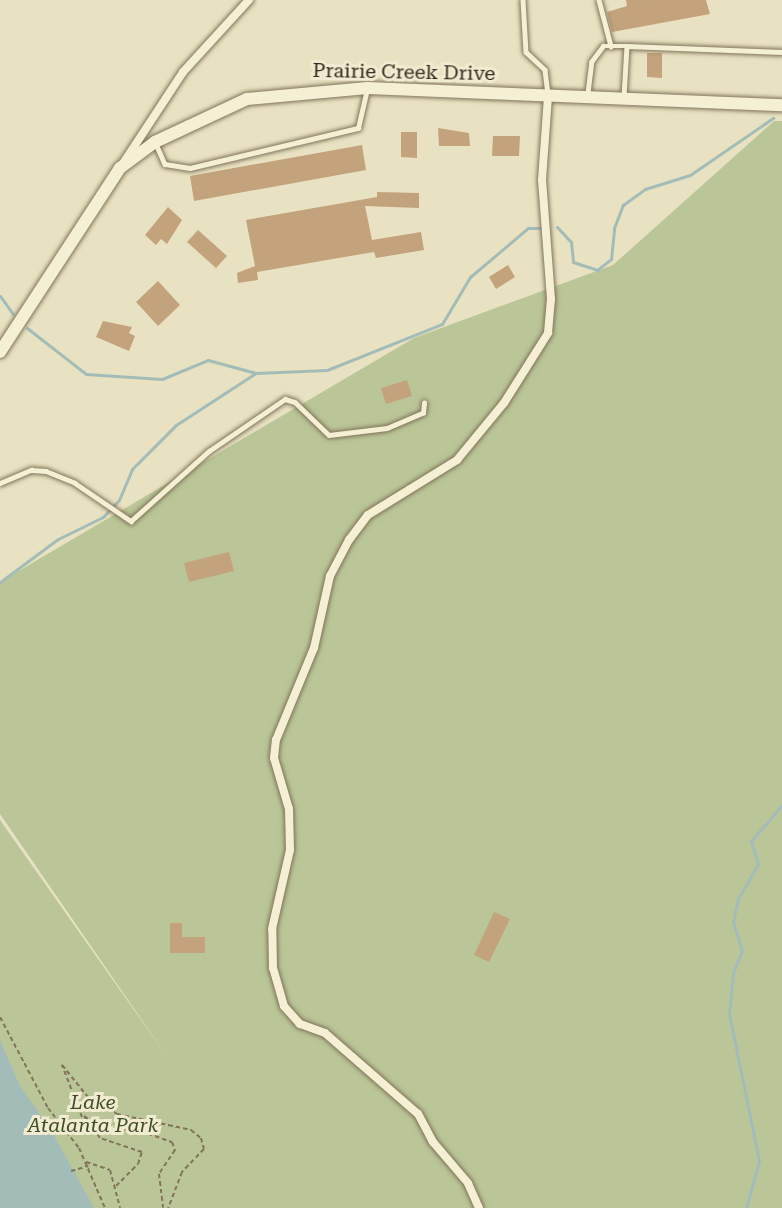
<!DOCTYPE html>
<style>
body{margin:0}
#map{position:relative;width:782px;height:1208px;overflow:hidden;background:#e9e2c2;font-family:"Roboto Serif",serif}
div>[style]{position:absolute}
.green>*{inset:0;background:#bac697}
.water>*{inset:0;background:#a4bcb8}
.stream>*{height:3px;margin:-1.5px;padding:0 1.5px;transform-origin:1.5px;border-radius:1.5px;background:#a4bcb8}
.building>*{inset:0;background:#c3a37b}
.path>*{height:2px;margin-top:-1px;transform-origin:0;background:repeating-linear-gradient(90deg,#81745b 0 4.5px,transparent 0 7.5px)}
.roads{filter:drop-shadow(0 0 2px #81745b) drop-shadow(0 0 2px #81745b)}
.lane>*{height:4.5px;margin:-2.25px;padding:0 2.25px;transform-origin:2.25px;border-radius:2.25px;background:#f5efd4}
.street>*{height:8px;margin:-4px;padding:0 4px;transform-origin:4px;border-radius:4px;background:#f5efd4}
.secondary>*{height:12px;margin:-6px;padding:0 6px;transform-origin:6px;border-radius:6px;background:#f5efd4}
span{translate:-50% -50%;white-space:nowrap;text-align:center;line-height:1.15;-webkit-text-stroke:6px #f1ecd1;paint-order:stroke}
.street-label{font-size:20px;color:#322a1e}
.park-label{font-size:20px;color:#3e4d26;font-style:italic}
</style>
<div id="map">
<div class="green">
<div style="clip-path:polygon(774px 121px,782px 121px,782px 1208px,0 1208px,0 820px,168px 1058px,0 814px,0 582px,414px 338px,613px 265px)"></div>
</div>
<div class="water">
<div style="clip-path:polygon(0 1040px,19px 1084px,52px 1132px,94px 1208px,0 1208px)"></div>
</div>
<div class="stream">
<div style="left:557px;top:227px;width:21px;rotate:47deg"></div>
<div style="left:571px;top:242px;width:20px;rotate:84deg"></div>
<div style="left:573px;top:262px;width:25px;rotate:18deg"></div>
<div style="left:597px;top:270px;width:18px;rotate:-38deg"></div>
<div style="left:611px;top:259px;width:31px;rotate:-84deg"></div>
<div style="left:614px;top:228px;width:25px;rotate:-69deg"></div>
<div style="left:623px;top:205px;width:27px;rotate:-36deg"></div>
<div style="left:645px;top:189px;width:47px;rotate:-17.3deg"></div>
<div style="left:690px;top:175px;width:101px;rotate:-34.5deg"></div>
<div style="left:0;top:296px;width:22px;rotate:54deg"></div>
<div style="left:27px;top:328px;width:75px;rotate:37.9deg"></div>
<div style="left:86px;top:374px;width:76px;rotate:3.8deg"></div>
<div style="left:162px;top:379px;width:50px;rotate:-22.4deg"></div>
<div style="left:208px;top:360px;width:50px;rotate:15.2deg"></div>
<div style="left:0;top:582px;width:72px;rotate:-36.6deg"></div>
<div style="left:58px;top:539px;width:50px;rotate:-26.1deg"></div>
<div style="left:103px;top:517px;width:23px;rotate:-47deg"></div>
<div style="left:119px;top:500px;width:34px;rotate:-67deg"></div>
<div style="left:132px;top:469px;width:62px;rotate:-45deg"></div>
<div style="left:176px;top:425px;width:59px;rotate:-33.1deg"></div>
<div style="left:225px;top:393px;width:37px;rotate:-33deg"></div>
<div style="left:256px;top:373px;width:71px;rotate:-2.4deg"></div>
<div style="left:327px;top:370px;width:124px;rotate:-21.8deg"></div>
<div style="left:442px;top:324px;width:55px;rotate:-59.2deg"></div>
<div style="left:470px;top:277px;width:76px;rotate:-40.2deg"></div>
<div style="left:528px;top:228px;width:12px"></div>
<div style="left:746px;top:1208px;width:49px;rotate:-74.5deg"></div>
<div style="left:759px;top:1161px;width:150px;rotate:-101.5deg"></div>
<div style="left:729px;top:1014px;width:41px;rotate:-84.4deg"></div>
<div style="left:733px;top:973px;width:24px;rotate:-68deg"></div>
<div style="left:742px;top:951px;width:30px;rotate:-107deg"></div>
<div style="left:733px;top:922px;width:24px;rotate:-78deg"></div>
<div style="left:738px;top:899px;width:40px;rotate:-60.3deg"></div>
<div style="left:758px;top:864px;width:24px;rotate:-107deg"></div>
<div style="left:751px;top:841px;width:48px;rotate:-49.3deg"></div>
</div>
<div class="building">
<div style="clip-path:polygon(626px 0,706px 0,710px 14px,612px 32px,607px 12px,627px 6px)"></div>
<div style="clip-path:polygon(647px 53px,662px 53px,662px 78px,647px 77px)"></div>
<div style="clip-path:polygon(438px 128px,469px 133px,470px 146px,439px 146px)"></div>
<div style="clip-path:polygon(401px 132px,417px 132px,417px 158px,401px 157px)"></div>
<div style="clip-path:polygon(493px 136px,520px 136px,519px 156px,492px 156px)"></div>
<div style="clip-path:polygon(362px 145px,366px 170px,194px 201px,190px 176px)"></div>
<div style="clip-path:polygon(377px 192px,419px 193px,419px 208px,365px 206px,372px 240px,421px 232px,424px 250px,376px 258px,374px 252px,257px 272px,258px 280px,238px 283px,237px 273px,255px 266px,246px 220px,377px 197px)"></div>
<div style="clip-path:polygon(168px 207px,182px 220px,167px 244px,161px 239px,156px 245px,145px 235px)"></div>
<div style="clip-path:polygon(198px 230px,227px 256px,216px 268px,187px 242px)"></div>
<div style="clip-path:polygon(508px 265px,515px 277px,496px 289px,489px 277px)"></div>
<div style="clip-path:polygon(158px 281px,180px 305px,158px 326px,136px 302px)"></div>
<div style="clip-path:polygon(103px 321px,132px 327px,129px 333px,135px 336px,129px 351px,96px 337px)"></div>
<div style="clip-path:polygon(407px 380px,412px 396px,386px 404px,381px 388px)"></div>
<div style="clip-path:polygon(229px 552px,234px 571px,189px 582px,184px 563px)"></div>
<div style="clip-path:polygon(494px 912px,510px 919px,489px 962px,474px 955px)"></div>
<div style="clip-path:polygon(170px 923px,182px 923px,182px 937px,205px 937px,205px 953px,170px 953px)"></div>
</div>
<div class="path">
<div style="left:0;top:1017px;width:103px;rotate:62.2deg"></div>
<div style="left:48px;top:1108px;width:51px;rotate:52.2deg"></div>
<div style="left:79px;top:1148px;width:65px;rotate:66.6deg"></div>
<div style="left:82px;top:1117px;width:56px;rotate:-111deg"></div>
<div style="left:62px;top:1065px;width:41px;rotate:50.9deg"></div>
<div style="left:88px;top:1097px;width:34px;rotate:30deg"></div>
<div style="left:117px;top:1114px;width:76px;rotate:12.2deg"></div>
<div style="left:191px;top:1130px;width:13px;rotate:39deg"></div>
<div style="left:201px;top:1138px;width:11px;rotate:75deg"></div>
<div style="left:204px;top:1149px;width:32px;rotate:134deg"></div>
<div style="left:182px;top:1172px;width:39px;rotate:111deg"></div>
<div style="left:86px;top:1162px;width:25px;rotate:18deg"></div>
<div style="left:110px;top:1170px;width:39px;rotate:75deg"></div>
<div style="left:71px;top:1171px;width:18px;rotate:-16deg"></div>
<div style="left:116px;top:1186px;width:31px;rotate:-45deg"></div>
<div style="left:138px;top:1164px;width:13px;rotate:-72deg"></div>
<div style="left:142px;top:1152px;width:44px;rotate:-161.6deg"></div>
<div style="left:100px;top:1138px;width:27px;rotate:-126deg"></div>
<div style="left:84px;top:1116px;width:19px;rotate:35deg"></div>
<div style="left:100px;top:1127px;width:41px;rotate:5.6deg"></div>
<div style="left:141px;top:1131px;width:33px;rotate:20deg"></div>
<div style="left:172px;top:1142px;width:9px;rotate:69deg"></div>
<div style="left:175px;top:1150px;width:29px;rotate:124deg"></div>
<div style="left:159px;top:1174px;width:34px;rotate:83deg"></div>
</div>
<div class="roads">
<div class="lane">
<div style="left:523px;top:0;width:52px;rotate:86.7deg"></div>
<div style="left:526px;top:52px;width:26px;rotate:43deg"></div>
<div style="left:545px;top:70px;width:24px;rotate:83deg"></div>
<div style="left:599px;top:0;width:48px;rotate:75.4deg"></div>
<div style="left:627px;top:46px;width:155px;rotate:2.2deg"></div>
<div style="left:587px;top:97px;width:35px;rotate:-83deg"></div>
<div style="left:591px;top:62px;width:20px;rotate:-53deg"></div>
<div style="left:603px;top:46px;width:24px"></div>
<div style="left:627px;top:46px;width:50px;rotate:93.4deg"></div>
<div style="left:156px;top:144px;width:22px;rotate:66deg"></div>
<div style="left:165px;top:164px;width:25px;rotate:9deg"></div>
<div style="left:190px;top:168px;width:173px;rotate:-13.4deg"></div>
<div style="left:358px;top:128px;width:39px;rotate:-77deg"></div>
<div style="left:0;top:483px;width:34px;rotate:-23deg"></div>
<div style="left:31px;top:470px;width:15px;rotate:4deg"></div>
<div style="left:46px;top:471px;width:31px;rotate:22deg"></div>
<div style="left:75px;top:483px;width:68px;rotate:34.2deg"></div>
<div style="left:131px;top:521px;width:105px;rotate:-41.9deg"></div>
<div style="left:209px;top:451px;width:92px;rotate:-34.4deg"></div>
<div style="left:285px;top:399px;width:10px;rotate:17deg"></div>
<div style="left:295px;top:402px;width:47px;rotate:44.1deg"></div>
<div style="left:329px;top:435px;width:58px;rotate:-6.9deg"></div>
<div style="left:387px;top:428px;width:39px;rotate:-23deg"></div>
<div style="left:423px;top:413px;width:10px;rotate:-84deg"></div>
</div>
<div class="street">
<div style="left:122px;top:165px;width:111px;rotate:-56.7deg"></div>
<div style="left:183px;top:72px;width:98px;rotate:-47.5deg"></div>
<div style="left:479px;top:1208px;width:27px;rotate:-114deg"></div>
<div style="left:468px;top:1183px;width:54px;rotate:-130.5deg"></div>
<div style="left:433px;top:1142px;width:32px;rotate:-118deg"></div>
<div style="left:418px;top:1114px;width:123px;rotate:-138.9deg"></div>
<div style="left:325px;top:1033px;width:27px;rotate:-160deg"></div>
<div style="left:300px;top:1024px;width:24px;rotate:-132deg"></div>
<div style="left:284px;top:1006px;width:40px;rotate:-106deg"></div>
<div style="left:273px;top:968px;width:39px;rotate:-91deg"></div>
<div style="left:272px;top:929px;width:81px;rotate:-77.2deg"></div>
<div style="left:290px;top:850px;width:41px;rotate:-91.4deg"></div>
<div style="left:289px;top:809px;width:53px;rotate:-106.4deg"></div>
<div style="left:274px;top:758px;width:18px;rotate:-84deg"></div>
<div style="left:276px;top:740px;width:100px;rotate:-67.6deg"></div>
<div style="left:314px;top:648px;width:74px;rotate:-77.5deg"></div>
<div style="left:330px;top:576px;width:41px;rotate:-62.2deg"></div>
<div style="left:349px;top:540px;width:31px;rotate:-53deg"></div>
<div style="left:368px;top:515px;width:105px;rotate:-31.7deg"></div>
<div style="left:457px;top:460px;width:74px;rotate:-50.5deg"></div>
<div style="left:504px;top:403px;width:83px;rotate:-57.8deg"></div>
<div style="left:548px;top:333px;width:34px;rotate:-85deg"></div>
<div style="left:551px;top:299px;width:119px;rotate:-94.3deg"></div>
<div style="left:542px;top:180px;width:84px;rotate:-85.9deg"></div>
</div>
<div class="secondary">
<div style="left:0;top:352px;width:220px;rotate:-56.9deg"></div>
<div style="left:120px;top:168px;width:44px;rotate:-36.6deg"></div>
<div style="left:155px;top:142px;width:102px;rotate:-25.1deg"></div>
<div style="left:247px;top:99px;width:121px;rotate:-5.2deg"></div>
<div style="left:368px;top:88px;width:414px;rotate:2.4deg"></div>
</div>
</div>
<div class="street-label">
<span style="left:404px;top:72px;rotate:1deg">Prairie Creek Drive</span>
</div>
<div class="park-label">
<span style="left:93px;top:1114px">Lake<br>Atalanta Park</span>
</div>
</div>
